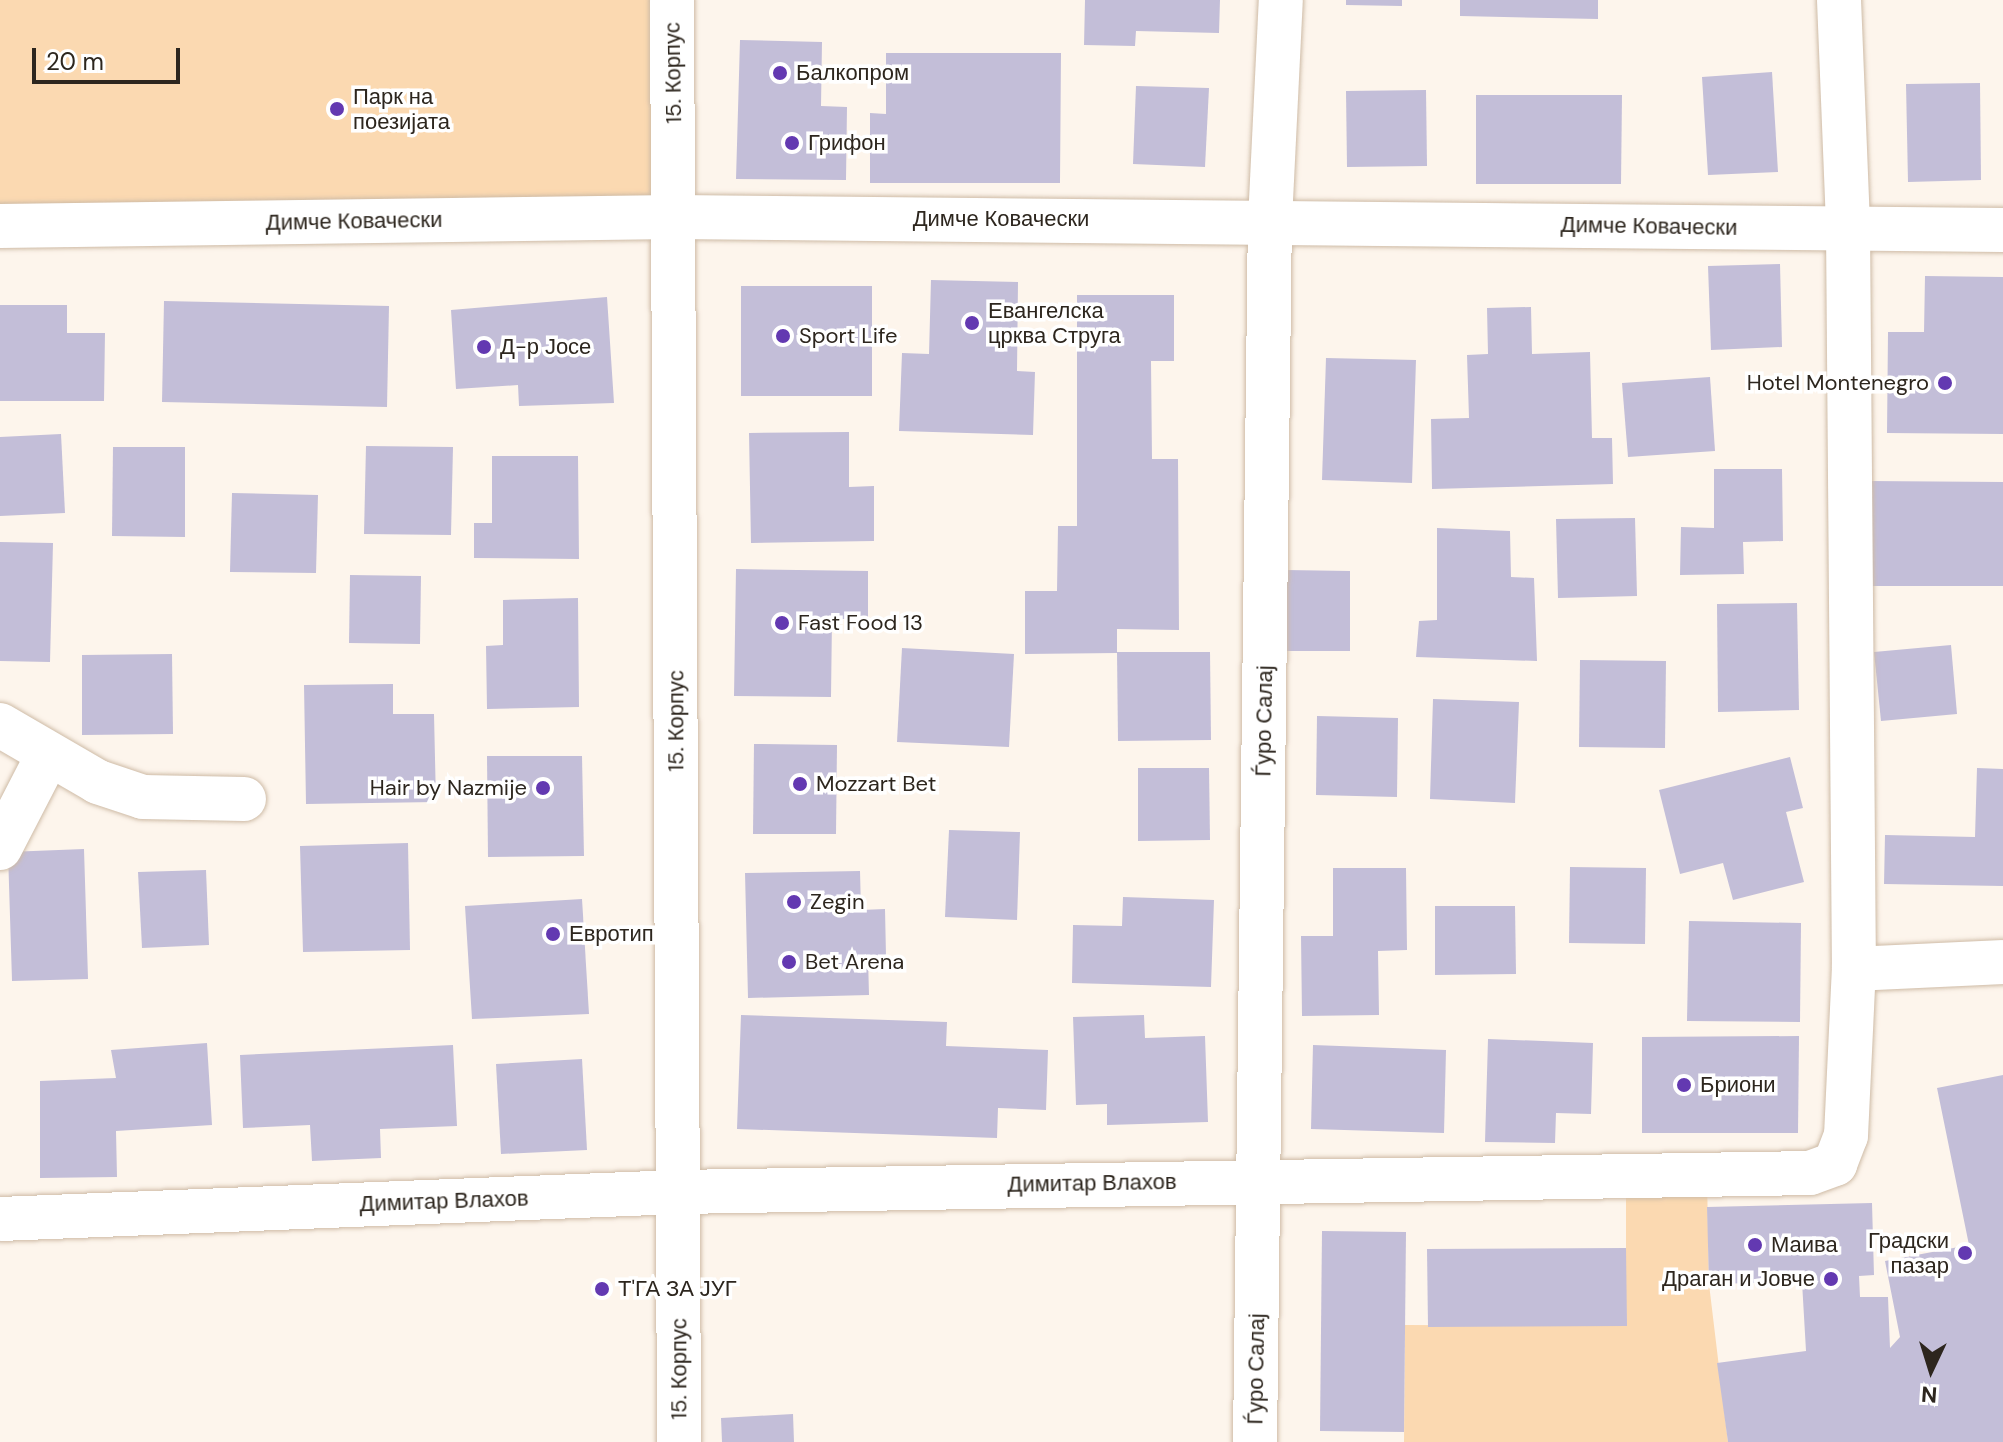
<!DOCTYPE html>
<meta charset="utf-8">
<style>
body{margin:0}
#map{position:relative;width:2003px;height:1442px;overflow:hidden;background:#fdf5ec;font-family:"DM Sans",sans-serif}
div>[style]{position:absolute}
.green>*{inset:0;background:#fbd9b1}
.building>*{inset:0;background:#c3bed8}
.roads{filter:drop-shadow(0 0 2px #cebba6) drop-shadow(0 0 2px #cebba6)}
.minor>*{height:44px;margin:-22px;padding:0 22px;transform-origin:22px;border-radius:22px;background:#fff}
.tertiary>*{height:44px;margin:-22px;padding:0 22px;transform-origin:22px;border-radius:22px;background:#fff}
.dots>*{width:22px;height:22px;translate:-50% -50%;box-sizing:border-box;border:4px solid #fff;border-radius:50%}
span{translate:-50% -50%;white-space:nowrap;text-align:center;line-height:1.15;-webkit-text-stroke:7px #fff;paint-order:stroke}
.street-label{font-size:22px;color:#2d261e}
.poi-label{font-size:22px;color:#2d261e}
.left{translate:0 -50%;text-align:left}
.right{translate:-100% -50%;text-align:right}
.north{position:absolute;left:1891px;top:1330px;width:80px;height:80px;-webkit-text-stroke:6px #fff;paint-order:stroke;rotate:184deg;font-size:22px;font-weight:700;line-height:32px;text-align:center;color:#2d261e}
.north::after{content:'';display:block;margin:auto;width:28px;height:36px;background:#2d261e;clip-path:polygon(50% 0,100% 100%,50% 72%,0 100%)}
.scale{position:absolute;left:32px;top:48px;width:148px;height:36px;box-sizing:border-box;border:4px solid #2d261e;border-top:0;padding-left:10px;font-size:24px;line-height:28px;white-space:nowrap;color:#2d261e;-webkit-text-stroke:6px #fff;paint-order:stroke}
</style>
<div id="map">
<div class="green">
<div style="clip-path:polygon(0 0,672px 0,675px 217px,0 226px)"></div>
<div style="clip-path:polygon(1707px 1178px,1709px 1284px,1728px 1442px,1404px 1442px,1405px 1325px,1626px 1326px,1626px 1179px)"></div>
</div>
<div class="building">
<div style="clip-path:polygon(1085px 0,1220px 0,1219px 33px,1136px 31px,1135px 46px,1084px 45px)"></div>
<div style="clip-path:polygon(1346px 0,1402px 0,1402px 6px,1346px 5px)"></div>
<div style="clip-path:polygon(1460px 0,1598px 0,1598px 19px,1460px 16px)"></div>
<div style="clip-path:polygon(740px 40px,822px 42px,821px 106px,847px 107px,846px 180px,736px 179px)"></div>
<div style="clip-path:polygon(886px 53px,1061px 53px,1060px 183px,870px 183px,870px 113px,886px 114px)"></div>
<div style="clip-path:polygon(1772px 72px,1778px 172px,1708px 175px,1702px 77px)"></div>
<div style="clip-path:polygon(1980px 83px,1981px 180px,1908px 182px,1906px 84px)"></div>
<div style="clip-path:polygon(1136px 86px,1209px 88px,1205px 167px,1133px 164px)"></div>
<div style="clip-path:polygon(1426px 90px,1427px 166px,1347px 167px,1346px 91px)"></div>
<div style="clip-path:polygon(1476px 95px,1622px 95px,1621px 184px,1476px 184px)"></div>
<div style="clip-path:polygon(1780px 264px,1782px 347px,1711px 350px,1708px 266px)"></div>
<div style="clip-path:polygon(1925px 276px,2003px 277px,2003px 434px,1887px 433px,1888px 332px,1924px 332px)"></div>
<div style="clip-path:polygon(931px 280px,1018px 282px,1017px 371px,1035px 372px,1033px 435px,899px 431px,902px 353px,929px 354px)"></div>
<div style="clip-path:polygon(741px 286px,872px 286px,872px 396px,741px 396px)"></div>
<div style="clip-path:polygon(1077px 295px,1174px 295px,1174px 361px,1151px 361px,1152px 459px,1178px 459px,1179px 630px,1117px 629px,1117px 653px,1025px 654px,1025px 591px,1057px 591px,1058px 526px,1077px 526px)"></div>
<div style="clip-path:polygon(607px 297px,614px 403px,519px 406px,518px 385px,456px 389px,451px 310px)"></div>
<div style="clip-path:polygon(164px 301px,389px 306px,387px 407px,162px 402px)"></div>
<div style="clip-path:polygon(0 305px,67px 305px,67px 333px,105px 333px,104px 401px,0 401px)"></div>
<div style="clip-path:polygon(1531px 307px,1532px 354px,1590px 352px,1592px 438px,1612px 438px,1613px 484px,1432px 489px,1431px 419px,1469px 418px,1467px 355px,1488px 354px,1487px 308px)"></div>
<div style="clip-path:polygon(1326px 358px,1416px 360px,1412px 483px,1322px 480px)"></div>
<div style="clip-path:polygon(1710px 377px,1715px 451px,1628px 457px,1622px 383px)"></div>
<div style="clip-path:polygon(849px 432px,849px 487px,874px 486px,874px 541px,751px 543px,749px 433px)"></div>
<div style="clip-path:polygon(61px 434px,65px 513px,0 516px,0 437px)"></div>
<div style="clip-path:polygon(366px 446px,453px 447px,451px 535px,364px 534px)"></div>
<div style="clip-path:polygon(113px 447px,185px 447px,185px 537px,112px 536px)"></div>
<div style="clip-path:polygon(492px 456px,578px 456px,579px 559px,474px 558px,474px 523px,492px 523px)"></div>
<div style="clip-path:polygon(1714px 469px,1782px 469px,1783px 541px,1743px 542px,1744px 574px,1680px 575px,1681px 527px,1714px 528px)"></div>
<div style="clip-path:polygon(1867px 481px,2003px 482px,2003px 586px,1867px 586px)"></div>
<div style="clip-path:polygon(232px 493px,318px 495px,316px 573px,230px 572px)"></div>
<div style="clip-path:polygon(1635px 518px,1637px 596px,1558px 598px,1556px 519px)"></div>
<div style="clip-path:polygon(1437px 528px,1510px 531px,1511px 577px,1534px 578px,1537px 661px,1416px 657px,1419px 621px,1437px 620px)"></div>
<div style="clip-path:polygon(0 542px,53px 543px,50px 662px,0 661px)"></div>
<div style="clip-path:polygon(736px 569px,868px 571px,868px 619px,832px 619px,831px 697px,734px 696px)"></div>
<div style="clip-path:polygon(1285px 570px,1350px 571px,1350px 651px,1285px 651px)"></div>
<div style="clip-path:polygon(350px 575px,421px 576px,420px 644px,349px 643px)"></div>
<div style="clip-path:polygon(578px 598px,579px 707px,487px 709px,486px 646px,503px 645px,503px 600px)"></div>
<div style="clip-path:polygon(1797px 603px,1799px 710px,1718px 712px,1717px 604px)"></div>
<div style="clip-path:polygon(1951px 645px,1957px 714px,1881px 721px,1874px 652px)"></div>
<div style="clip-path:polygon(902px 648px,1014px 654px,1009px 747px,897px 742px)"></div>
<div style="clip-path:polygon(1117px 652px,1210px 652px,1211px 740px,1118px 741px)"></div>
<div style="clip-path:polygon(172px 654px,173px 734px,82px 735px,82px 655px)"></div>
<div style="clip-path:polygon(1580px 660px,1666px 661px,1665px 748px,1579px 747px)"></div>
<div style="clip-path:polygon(393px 684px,393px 714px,434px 714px,436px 802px,306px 804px,304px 685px)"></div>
<div style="clip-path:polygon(1433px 699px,1519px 702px,1515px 803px,1430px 799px)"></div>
<div style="clip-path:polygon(1317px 716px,1398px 718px,1397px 797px,1316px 795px)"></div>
<div style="clip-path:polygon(754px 744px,837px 745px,836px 834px,753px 834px)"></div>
<div style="clip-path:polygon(487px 756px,582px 756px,584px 856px,488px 857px)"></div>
<div style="clip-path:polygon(1790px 757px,1803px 808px,1786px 812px,1804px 882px,1733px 900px,1723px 863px,1680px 874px,1659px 790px)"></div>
<div style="clip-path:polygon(1138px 768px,1209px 768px,1210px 840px,1138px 841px)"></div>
<div style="clip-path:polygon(1977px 768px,2003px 769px,2003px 886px,1884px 884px,1885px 835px,1975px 837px)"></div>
<div style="clip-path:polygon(949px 830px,1020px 832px,1017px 920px,945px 917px)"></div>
<div style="clip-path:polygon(408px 843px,410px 950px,303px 952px,300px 846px)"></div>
<div style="clip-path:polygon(84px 849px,88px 979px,12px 981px,8px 852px)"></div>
<div style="clip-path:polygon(1570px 867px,1646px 868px,1645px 944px,1569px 943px)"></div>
<div style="clip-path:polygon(1333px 868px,1406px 868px,1407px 950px,1378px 951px,1379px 1015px,1302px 1016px,1301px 936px,1333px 936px)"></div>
<div style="clip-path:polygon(206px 870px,209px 945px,142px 948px,138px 872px)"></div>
<div style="clip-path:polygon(860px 871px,861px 910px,885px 909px,886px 956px,868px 957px,869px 995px,748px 998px,745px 873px)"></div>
<div style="clip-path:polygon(1123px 897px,1214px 900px,1211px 987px,1072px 983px,1073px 925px,1122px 926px)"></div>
<div style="clip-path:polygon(582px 899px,589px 1014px,472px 1019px,465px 906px)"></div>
<div style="clip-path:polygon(1435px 906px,1515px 906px,1516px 974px,1435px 975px)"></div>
<div style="clip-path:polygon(1689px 921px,1801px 923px,1800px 1022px,1687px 1021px)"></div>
<div style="clip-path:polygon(741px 1015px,947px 1022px,946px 1046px,1048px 1050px,1046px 1110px,998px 1108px,997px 1138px,737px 1129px)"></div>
<div style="clip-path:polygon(1144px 1015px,1145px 1038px,1205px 1036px,1208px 1122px,1107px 1125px,1107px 1104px,1076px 1105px,1073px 1017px)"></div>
<div style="clip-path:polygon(1799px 1036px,1798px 1133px,1642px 1133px,1642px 1037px)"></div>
<div style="clip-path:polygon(1488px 1039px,1593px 1043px,1591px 1114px,1556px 1113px,1555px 1143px,1485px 1142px)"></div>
<div style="clip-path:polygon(207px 1043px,212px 1125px,116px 1131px,117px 1177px,40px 1178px,40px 1081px,116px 1078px,111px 1050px)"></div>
<div style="clip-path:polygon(453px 1045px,457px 1126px,380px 1129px,381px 1158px,312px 1161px,310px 1125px,243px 1128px,240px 1055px)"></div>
<div style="clip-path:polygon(1313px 1045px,1446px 1050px,1444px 1133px,1311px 1129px)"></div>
<div style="clip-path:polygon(582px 1059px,587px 1150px,501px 1154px,496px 1064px)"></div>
<div style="clip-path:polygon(2003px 1075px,2003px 1442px,1728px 1442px,1717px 1363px,1806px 1351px,1802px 1282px,1709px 1284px,1707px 1207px,1872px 1203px,1874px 1275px,1859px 1276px,1860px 1297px,1888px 1297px,1890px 1348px,1900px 1337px,1885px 1261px,1969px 1245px,1937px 1088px)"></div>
<div style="clip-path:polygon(1322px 1231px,1406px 1232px,1404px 1432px,1320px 1431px)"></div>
<div style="clip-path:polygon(1626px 1248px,1627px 1326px,1428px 1327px,1427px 1249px)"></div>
<div style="clip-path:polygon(793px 1414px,794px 1442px,722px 1442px,721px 1418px)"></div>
</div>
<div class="roads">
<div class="minor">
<div style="left:1839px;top:0;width:228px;rotate:87.7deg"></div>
<div style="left:1848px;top:228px;width:741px;rotate:89.54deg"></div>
<div style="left:0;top:226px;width:675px;rotate:-0.76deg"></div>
<div style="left:675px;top:217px;width:1328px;rotate:0.56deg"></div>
<div style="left:0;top:725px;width:113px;rotate:30.2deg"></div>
<div style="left:98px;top:782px;width:47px;rotate:18.4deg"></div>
<div style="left:143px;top:797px;width:101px;rotate:1.1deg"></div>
<div style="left:0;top:848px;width:105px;rotate:-62.7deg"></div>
<div style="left:0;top:1219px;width:679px;rotate:-2.28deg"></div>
<div style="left:678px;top:1192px;width:1132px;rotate:-0.96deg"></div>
<div style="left:1810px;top:1173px;width:27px;rotate:-20deg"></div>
<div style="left:1835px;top:1164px;width:30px;rotate:-69deg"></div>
<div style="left:1846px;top:1136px;width:167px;rotate:-87.3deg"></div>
<div style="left:1854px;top:969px;width:149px;rotate:-2.7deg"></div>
<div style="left:1255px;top:1442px;width:1221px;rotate:-89.3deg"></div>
<div style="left:1270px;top:221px;width:221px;rotate:-87.2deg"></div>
</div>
<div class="tertiary">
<div style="left:672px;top:0;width:1442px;rotate:89.72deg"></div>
</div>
</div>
<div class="dots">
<div style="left:780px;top:73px;background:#6339b1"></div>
<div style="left:337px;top:109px;background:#6339b1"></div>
<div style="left:792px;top:143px;background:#6339b1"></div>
<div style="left:972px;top:323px;background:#6339b1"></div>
<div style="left:783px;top:336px;background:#6339b1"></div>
<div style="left:484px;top:347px;background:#6339b1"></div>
<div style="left:1945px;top:383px;background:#6339b1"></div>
<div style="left:782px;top:623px;background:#6339b1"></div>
<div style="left:800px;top:784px;background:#6339b1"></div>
<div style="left:543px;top:788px;background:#6339b1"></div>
<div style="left:794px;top:902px;background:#6339b1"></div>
<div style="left:553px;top:934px;background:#6339b1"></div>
<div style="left:789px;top:962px;background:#6339b1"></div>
<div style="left:1684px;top:1085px;background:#6339b1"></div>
<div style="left:1755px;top:1245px;background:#6339b1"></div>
<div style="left:1965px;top:1253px;background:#6339b1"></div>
<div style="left:1831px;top:1279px;background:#6339b1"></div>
<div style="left:602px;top:1289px;background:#6339b1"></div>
</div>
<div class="street-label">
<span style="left:673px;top:73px;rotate:-91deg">15. Корпус</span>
<span style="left:1001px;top:219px">Димче Ковачески</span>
<span style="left:354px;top:221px;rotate:-1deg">Димче Ковачески</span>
<span style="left:1649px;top:226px;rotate:1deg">Димче Ковачески</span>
<span style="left:676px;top:721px;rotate:-90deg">15. Корпус</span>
<span style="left:1264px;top:721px;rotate:-89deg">Ѓуро Салај</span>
<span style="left:1092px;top:1183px;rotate:-1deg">Димитар Влахов</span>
<span style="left:444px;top:1201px;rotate:-2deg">Димитар Влахов</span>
<span style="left:679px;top:1369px;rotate:-90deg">15. Корпус</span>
<span style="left:1256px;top:1369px;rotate:-89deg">Ѓуро Салај</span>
</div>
<div class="poi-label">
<span class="left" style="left:796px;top:73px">Балкопром</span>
<span class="left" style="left:353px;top:109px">Парк на<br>поезијата</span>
<span class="left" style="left:808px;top:143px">Грифон</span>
<span class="left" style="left:988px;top:323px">Евангелска<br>црква Струга</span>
<span class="left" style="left:799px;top:336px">Sport Life</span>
<span class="left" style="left:500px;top:347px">Д-р Јосе</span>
<span class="right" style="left:1929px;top:383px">Hotel Montenegro</span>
<span class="left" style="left:798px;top:623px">Fast Food 13</span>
<span class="left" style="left:816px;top:784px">Mozzart Bet</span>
<span class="right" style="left:527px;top:788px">Hair by Nazmije</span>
<span class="left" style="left:810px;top:902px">Zegin</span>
<span class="left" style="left:569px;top:934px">Евротип</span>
<span class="left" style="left:805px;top:962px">Bet Arena</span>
<span class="left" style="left:1700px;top:1085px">Бриони</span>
<span class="right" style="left:1949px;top:1253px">Градски<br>пазар</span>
<span class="left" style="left:1771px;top:1245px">Маива</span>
<span class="right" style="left:1815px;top:1279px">Драган и Јовче</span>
<span class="left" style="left:618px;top:1289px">Т'ГА ЗА ЈУГ</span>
</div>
<div class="north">N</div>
<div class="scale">20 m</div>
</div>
